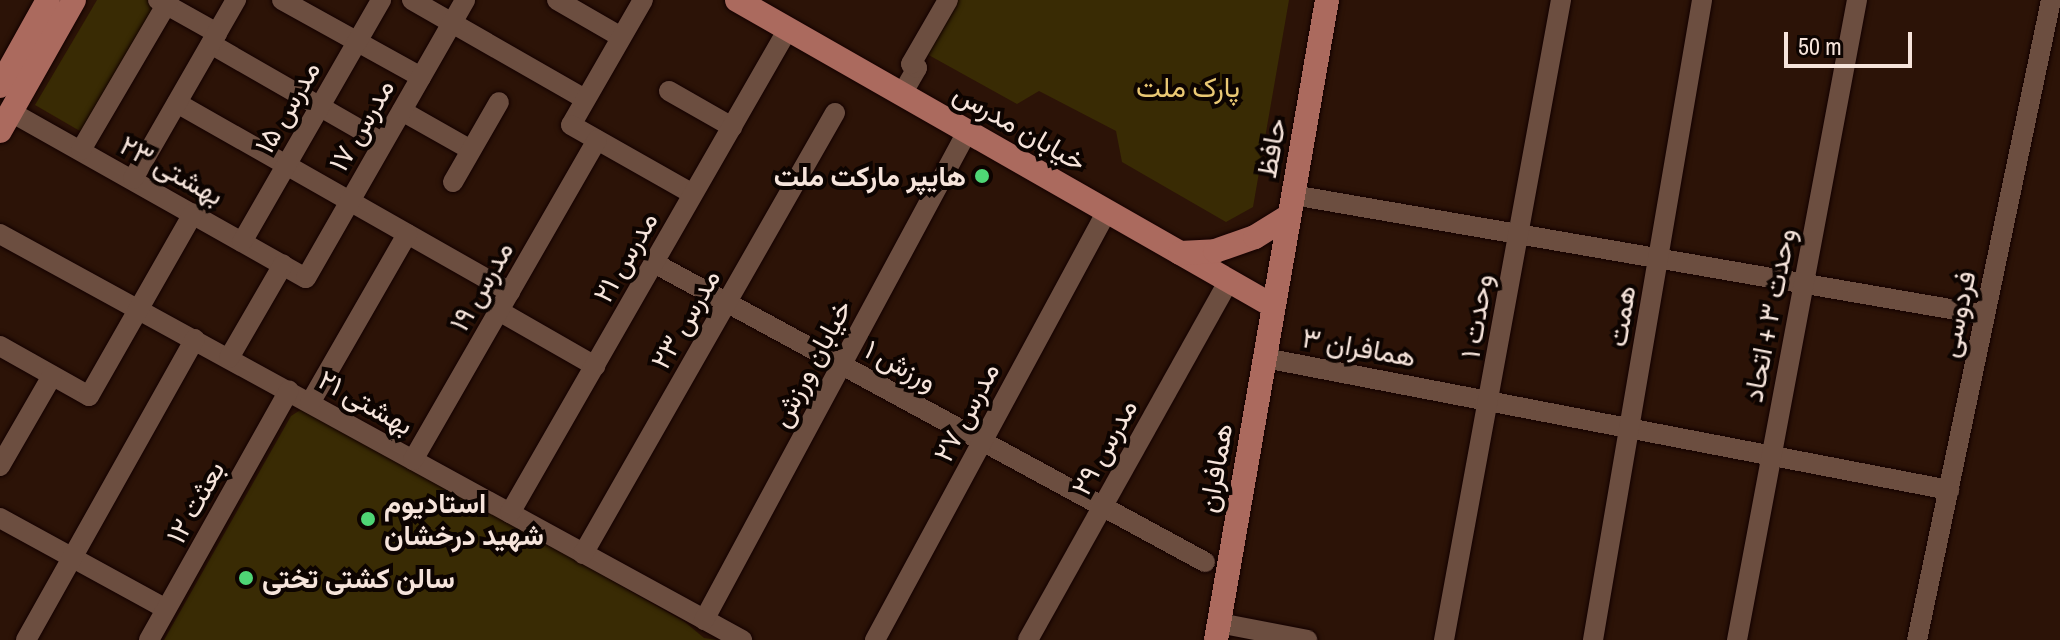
<!DOCTYPE html>
<meta charset="utf-8">
<style>
body{margin:0}
#map{position:relative;width:2060px;height:640px;overflow:hidden;background:#2c1307;font-family:"Archivo Narrow",Vazirmatn,sans-serif}
div>[style]{position:absolute}
.green>*{inset:0;background:#392b04}
.roads{filter:drop-shadow(0 0 2px #130100) drop-shadow(0 0 2px #130100)}
.minor>*{height:20px;margin:-10px;padding:0 10px;transform-origin:10px;border-radius:10px;background:#6c4e40}
.major>*{height:24px;margin:-12px;padding:0 12px;transform-origin:12px;border-radius:12px;background:#ab6a5e}
.dots>*{width:22px;height:22px;translate:-50% -50%;box-sizing:border-box;border:4px solid #0d0401;border-radius:50%}
span{translate:-50% -50%;white-space:nowrap;text-align:center;line-height:1.15;-webkit-text-stroke:8px #0d0401;paint-order:stroke}
.park-label{font-size:28px;color:#eac874}
.street-label{font-size:28px;color:#f6e4db}
.poi-label{font-size:28px;color:#f6e4db;font-weight:700}
.right{translate:-100% -50%;text-align:right}
.left{translate:0 -50%;text-align:left}
.scale{position:absolute;left:1784px;top:32px;width:128px;height:36px;box-sizing:border-box;border:4px solid #f6e4db;border-top:0;padding-left:10px;font-size:24px;line-height:28px;white-space:nowrap;color:#f6e4db;-webkit-text-stroke:6px #0d0401;paint-order:stroke}
</style>
<div id="map">
<div class="green">
<div style="clip-path:polygon(97px 0,164px 0,85px 134px,35px 105px)"></div>
<div style="clip-path:polygon(955px 0,1289px 0,1253px 207px,1226px 222px,1122px 162px,1116px 131px,1039px 91px,1017px 104px,925px 53px)"></div>
<div style="clip-path:polygon(305px 407px,685px 622px,704px 638px,717px 640px,164px 640px,291px 416px)"></div>
</div>
<div class="roads">
<div class="minor">
<div style="left:158px;top:0;width:68px;rotate:29.2deg"></div>
<div style="left:282px;top:0;width:159px;rotate:29deg"></div>
<div style="left:412px;top:0;width:199px;rotate:29.8deg"></div>
<div style="left:557px;top:0;width:74px;rotate:30deg"></div>
<div style="left:643px;top:0;width:144px;rotate:119.9deg"></div>
<div style="left:571px;top:125px;width:140px;rotate:29.5deg"></div>
<div style="left:211px;top:44px;width:198px;rotate:29.9deg"></div>
<div style="left:669px;top:91px;width:73px;rotate:29.7deg"></div>
<div style="left:902px;top:94px;width:30px;rotate:-60deg"></div>
<div style="left:917px;top:68px;width:7px;rotate:-146deg"></div>
<div style="left:911px;top:64px;width:74px;rotate:-60deg"></div>
<div style="left:177px;top:103px;width:383px;rotate:29.6deg"></div>
<div style="left:402px;top:111px;width:79px;rotate:29.5deg"></div>
<div style="left:11px;top:112px;width:338px;rotate:29.4deg"></div>
<div style="left:306px;top:278px;width:320px;rotate:-60.2deg"></div>
<div style="left:81px;top:150px;width:174px;rotate:-59.6deg"></div>
<div style="left:133px;top:179px;width:207px;rotate:-60.1deg"></div>
<div style="left:453px;top:182px;width:92px;rotate:-60.1deg"></div>
<div style="left:1293px;top:195px;width:702px;rotate:9.84deg"></div>
<div style="left:0;top:234px;width:846px;rotate:28.69deg"></div>
<div style="left:242px;top:242px;width:279px;rotate:-60.1deg"></div>
<div style="left:654px;top:263px;width:627px;rotate:28.49deg"></div>
<div style="left:499px;top:311px;width:111px;rotate:29.8deg"></div>
<div style="left:0;top:346px;width:102px;rotate:29.3deg"></div>
<div style="left:89px;top:396px;width:210px;rotate:-60.3deg"></div>
<div style="left:229px;top:358px;width:108px;rotate:-59.9deg"></div>
<div style="left:1265px;top:358px;width:697px;rotate:10.92deg"></div>
<div style="left:310px;top:403px;width:195px;rotate:-60.1deg"></div>
<div style="left:413px;top:460px;width:369px;rotate:-60.1deg"></div>
<div style="left:0;top:466px;width:104px;rotate:-60deg"></div>
<div style="left:510px;top:513px;width:558px;rotate:-60.13deg"></div>
<div style="left:0;top:518px;width:189px;rotate:28.7deg"></div>
<div style="left:583px;top:554px;width:508px;rotate:-60.26deg"></div>
<div style="left:704px;top:620px;width:554px;rotate:-61.68deg"></div>
<div style="left:1219px;top:623px;width:90px;rotate:10.9deg"></div>
<div style="left:26px;top:640px;width:345px;rotate:-60.7deg"></div>
<div style="left:149px;top:640px;width:286px;rotate:-60.7deg"></div>
<div style="left:875px;top:640px;width:488px;rotate:-61.6deg"></div>
<div style="left:1028px;top:640px;width:411px;rotate:-60.8deg"></div>
<div style="left:1444px;top:640px;width:651px;rotate:-79.64deg"></div>
<div style="left:1593px;top:640px;width:649px;rotate:-80.33deg"></div>
<div style="left:1737px;top:640px;width:651px;rotate:-79.38deg"></div>
<div style="left:1917px;top:640px;width:654px;rotate:-78.17deg"></div>
</div>
<div class="major">
<div style="left:737px;top:0;width:617px;rotate:29.72deg"></div>
<div style="left:0;top:86px;width:98px;rotate:-60.8deg"></div>
<div style="left:0;top:131px;width:150px;rotate:-60.5deg"></div>
<div style="left:1180px;top:253px;width:35px;rotate:-3deg"></div>
<div style="left:1215px;top:251px;width:42px;rotate:-19.3deg"></div>
<div style="left:1255px;top:237px;width:40px;rotate:-32deg"></div>
<div style="left:1216px;top:640px;width:650px;rotate:-80.16deg"></div>
</div>
</div>
<div class="dots">
<div style="left:982px;top:176px;background:#4fd675"></div>
<div style="left:368px;top:519px;background:#4fd675"></div>
<div style="left:246px;top:578px;background:#4fd675"></div>
</div>
<div class="park-label">
<span style="left:1188px;top:87px">پارک ملت</span>
</div>
<div class="street-label">
<span style="left:287px;top:107px;rotate:-60deg">مدرس ۱۵</span>
<span style="left:361px;top:125px;rotate:-60deg">مدرس ۱۷</span>
<span style="left:1020px;top:127px;rotate:30deg">خیابان مدرس</span>
<span style="left:1271px;top:148px;rotate:-80deg">حافظ</span>
<span style="left:172px;top:170px;rotate:29deg">بهشتی ۲۳</span>
<span style="left:625px;top:257px;rotate:-60deg">مدرس ۲۱</span>
<span style="left:481px;top:286px;rotate:-60deg">مدرس ۱۹</span>
<span style="left:1957px;top:314px;rotate:-78deg">فردوسی</span>
<span style="left:1769px;top:315px;rotate:-79deg">وحدت ۳ + اتحاد</span>
<span style="left:1476px;top:316px;rotate:-81deg">وحدت ۱</span>
<span style="left:1621px;top:316px;rotate:-81deg">همت</span>
<span style="left:685px;top:319px;rotate:-60deg">مدرس ۲۳</span>
<span style="left:1359px;top:347px;rotate:10deg">همافران ۳</span>
<span style="left:811px;top:363px;rotate:-62deg">خیابان ورزش</span>
<span style="left:901px;top:365px;rotate:28deg">ورزش ۱</span>
<span style="left:366px;top:402px;rotate:29deg">بهشتی ۲۱</span>
<span style="left:966px;top:412px;rotate:-62deg">مدرس ۲۷</span>
<span style="left:1104px;top:447px;rotate:-61deg">مدرس ۲۹</span>
<span style="left:1215px;top:468px;rotate:-80deg">همافران</span>
<span style="left:195px;top:502px;rotate:-61deg">بعثت ۱۲</span>
</div>
<div class="poi-label">
<span class="right" style="left:966px;top:176px">هایپر مارکت ملت</span>
<span class="left" style="left:384px;top:519px">استادیوم<br>شهید درخشان</span>
<span class="left" style="left:262px;top:578px">سالن کشتی تختی</span>
</div>
<div class="scale">50 m</div>
</div>
